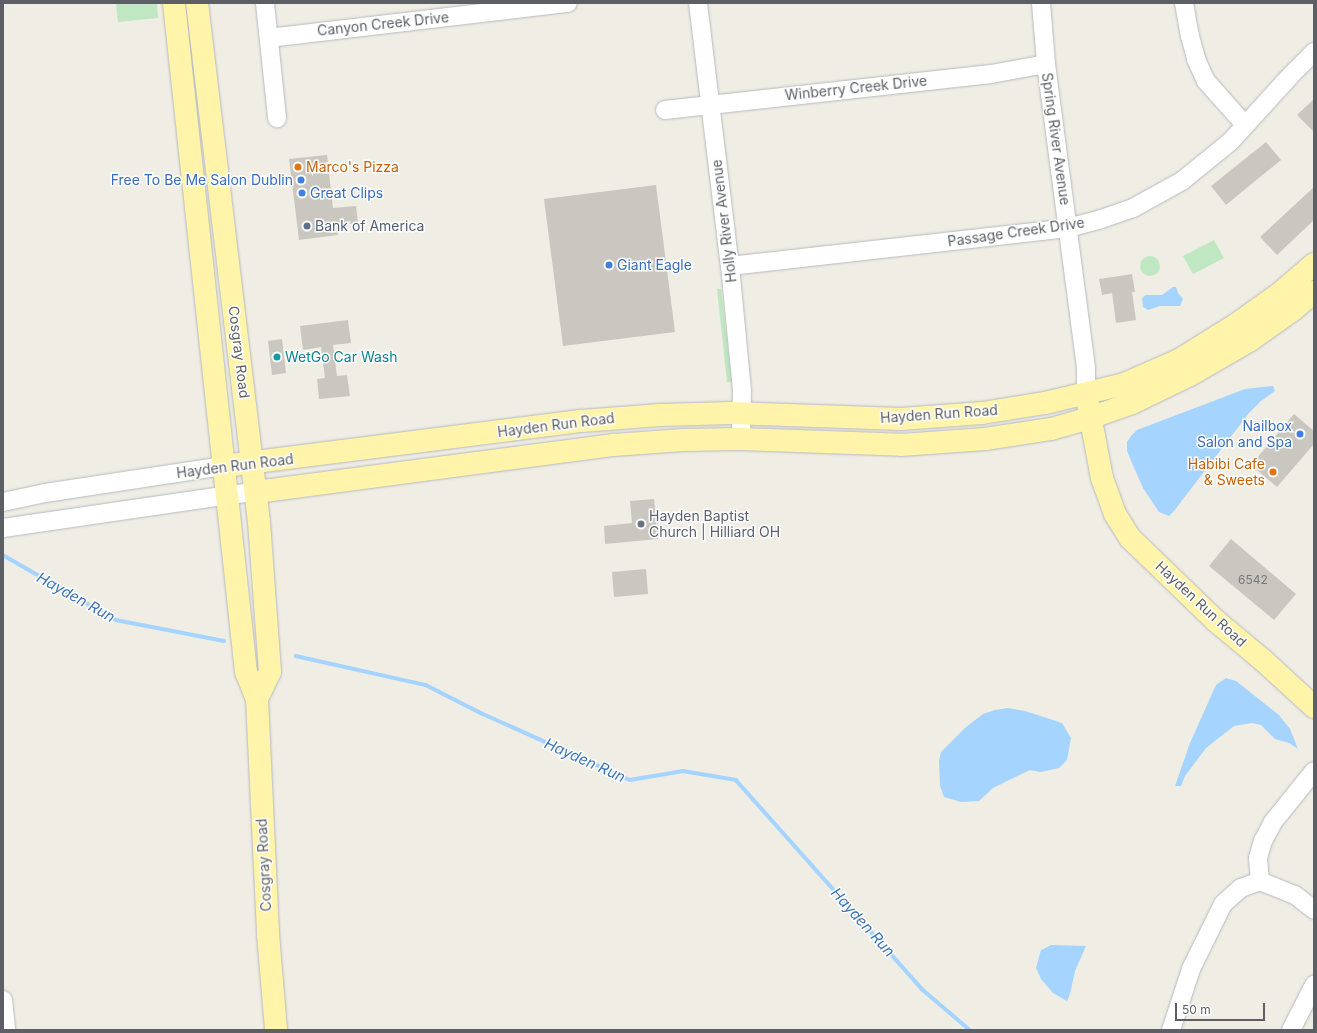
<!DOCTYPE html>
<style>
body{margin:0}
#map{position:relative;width:1317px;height:1033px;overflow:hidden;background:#efede4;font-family:Inter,sans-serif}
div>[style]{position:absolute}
.green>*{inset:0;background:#bfe7c1}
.round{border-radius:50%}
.water>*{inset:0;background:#a4d4ff}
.stream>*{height:3.5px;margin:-1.75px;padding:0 1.75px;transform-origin:1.75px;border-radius:1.75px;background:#a4d4ff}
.building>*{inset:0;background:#cac7c1}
.roads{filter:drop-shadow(0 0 1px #b6b9be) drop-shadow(0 0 1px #b6b9be)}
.minor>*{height:18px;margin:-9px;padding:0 9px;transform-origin:9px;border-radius:9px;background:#fff}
.major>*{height:22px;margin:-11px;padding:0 11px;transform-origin:11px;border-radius:11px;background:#fff4a9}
.dots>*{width:11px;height:11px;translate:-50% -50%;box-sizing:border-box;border:2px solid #fff;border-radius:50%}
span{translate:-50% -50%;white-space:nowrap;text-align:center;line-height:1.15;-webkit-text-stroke:3px #fff;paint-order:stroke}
.number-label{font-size:12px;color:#78797c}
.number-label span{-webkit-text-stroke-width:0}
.street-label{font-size:14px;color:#5c5f65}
.food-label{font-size:14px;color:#c56008}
.left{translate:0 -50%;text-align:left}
.right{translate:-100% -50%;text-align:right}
.shop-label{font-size:14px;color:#366cbe}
.service-label{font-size:14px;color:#4e5e75}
.culture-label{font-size:14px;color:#0d838f}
.worship-label{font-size:14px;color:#5b616d}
.water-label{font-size:15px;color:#3c73b5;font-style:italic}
.frame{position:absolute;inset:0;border:4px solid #5c5f65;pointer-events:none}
.scale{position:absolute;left:1175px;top:1003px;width:90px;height:18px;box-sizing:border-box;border:2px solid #5c5f65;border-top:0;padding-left:5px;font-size:12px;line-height:14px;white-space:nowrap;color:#5c5f65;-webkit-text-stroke:3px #fff;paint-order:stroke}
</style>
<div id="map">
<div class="green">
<div style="clip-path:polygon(116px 3px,157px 3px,158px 18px,118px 22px)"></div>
<div style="clip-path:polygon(1214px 240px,1224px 258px,1193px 274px,1183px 256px)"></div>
<div class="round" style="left:1140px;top:256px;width:20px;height:20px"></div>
<div style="clip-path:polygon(717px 289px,721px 289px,732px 382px,727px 382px)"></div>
</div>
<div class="water">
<div style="clip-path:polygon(1173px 287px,1176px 287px,1178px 293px,1183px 299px,1180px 306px,1160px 306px,1148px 310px,1143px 307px,1142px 299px,1145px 295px,1162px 295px)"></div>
<div style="clip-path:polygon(1273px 386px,1275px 391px,1261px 401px,1249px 413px,1174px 511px,1169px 516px,1159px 512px,1143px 488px,1132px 463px,1127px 451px,1127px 442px,1131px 436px,1137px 430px,1245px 389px)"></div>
<div style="clip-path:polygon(1226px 678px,1236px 681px,1279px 715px,1290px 729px,1298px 749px,1289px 743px,1275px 739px,1261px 725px,1252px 723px,1234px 726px,1206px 748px,1185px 776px,1181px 786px,1175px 786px,1190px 743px,1207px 705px,1216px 685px)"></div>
<div style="clip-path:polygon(1008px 708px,1025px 711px,1062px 723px,1071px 738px,1067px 760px,1059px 768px,1041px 772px,1030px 770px,993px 788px,979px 801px,961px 802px,944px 797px,940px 786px,939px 761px,941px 752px,965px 728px,983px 714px,995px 710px)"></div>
<div style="clip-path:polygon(1051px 945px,1086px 946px,1075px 971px,1070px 994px,1067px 1001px,1053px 993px,1041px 979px,1036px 968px,1041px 950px)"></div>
</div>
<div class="stream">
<div style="left:3px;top:555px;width:130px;rotate:29.9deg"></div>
<div style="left:116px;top:620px;width:110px;rotate:11deg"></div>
<div style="left:296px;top:656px;width:133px;rotate:12.6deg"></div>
<div style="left:426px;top:685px;width:62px;rotate:27deg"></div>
<div style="left:481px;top:713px;width:163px;rotate:24.2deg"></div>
<div style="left:630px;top:780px;width:54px;rotate:-9.6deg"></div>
<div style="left:683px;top:771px;width:54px;rotate:9.6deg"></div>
<div style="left:736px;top:780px;width:280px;rotate:48.3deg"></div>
<div style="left:922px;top:989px;width:63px;rotate:40.5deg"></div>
</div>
<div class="building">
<div style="clip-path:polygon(1314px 99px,1314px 132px,1297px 115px)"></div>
<div style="clip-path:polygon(1266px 142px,1281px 160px,1226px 205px,1211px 186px)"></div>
<div style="clip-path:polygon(327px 155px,333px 208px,356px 206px,358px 223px,337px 225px,338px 235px,299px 240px,289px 159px)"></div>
<div style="clip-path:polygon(656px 185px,675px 332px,563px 346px,544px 199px)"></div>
<div style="clip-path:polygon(1314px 187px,1314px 220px,1277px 255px,1260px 237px)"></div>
<div style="clip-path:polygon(1132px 274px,1135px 292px,1132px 292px,1136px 320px,1116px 323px,1112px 293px,1102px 295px,1099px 279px)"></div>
<div style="clip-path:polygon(348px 320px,351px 343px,333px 345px,337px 376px,347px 375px,350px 396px,319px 399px,317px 379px,325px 378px,321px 347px,303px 350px,300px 326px)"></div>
<div style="clip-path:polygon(282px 339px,286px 373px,272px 375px,268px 341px)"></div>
<div style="clip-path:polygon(1294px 414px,1314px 431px,1314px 444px,1277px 487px,1251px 465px)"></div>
<div style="clip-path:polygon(654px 499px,658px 539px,605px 544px,604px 526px,632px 523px,630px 501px)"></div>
<div style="clip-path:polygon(1231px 539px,1296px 594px,1274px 620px,1209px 566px)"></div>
<div style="clip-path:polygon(646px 569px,648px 594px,614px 597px,612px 572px)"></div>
</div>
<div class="roads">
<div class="minor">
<div style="left:265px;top:3px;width:116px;rotate:84deg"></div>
<div style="left:698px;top:3px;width:265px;rotate:83.1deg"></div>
<div style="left:730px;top:266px;width:126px;rotate:84.5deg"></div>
<div style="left:742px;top:391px;width:48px;rotate:91.2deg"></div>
<div style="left:1041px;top:3px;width:61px;rotate:85.3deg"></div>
<div style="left:1046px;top:64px;width:308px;rotate:82.5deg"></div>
<div style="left:1086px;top:369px;width:24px;rotate:90deg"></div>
<div style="left:1184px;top:3px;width:34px;rotate:80deg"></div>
<div style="left:1190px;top:36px;width:24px;rotate:75deg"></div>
<div style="left:1196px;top:59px;width:24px;rotate:66deg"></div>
<div style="left:1206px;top:81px;width:59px;rotate:48.4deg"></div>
<div style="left:269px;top:38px;width:301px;rotate:-6.7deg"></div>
<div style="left:665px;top:110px;width:328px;rotate:-6.3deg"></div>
<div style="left:991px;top:74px;width:56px;rotate:-10.3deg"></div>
<div style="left:730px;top:266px;width:340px;rotate:-6.4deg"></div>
<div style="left:1068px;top:228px;width:34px;rotate:-15deg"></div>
<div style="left:1101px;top:219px;width:34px;rotate:-19deg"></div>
<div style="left:1133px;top:208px;width:56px;rotate:-28.9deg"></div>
<div style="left:1182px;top:181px;width:63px;rotate:-39.2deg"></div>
<div style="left:1231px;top:141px;width:89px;rotate:-47.7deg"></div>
<div style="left:1291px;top:75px;width:33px;rotate:-45deg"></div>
<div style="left:3px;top:502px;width:43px;rotate:-12.1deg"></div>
<div style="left:45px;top:493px;width:181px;rotate:-8.6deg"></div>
<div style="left:3px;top:528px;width:227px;rotate:-8.3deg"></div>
<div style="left:228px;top:495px;width:28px;rotate:-6deg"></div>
<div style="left:1260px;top:881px;width:23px;rotate:-95deg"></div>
<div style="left:1258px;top:858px;width:18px;rotate:-74deg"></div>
<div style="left:1263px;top:841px;width:21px;rotate:-62deg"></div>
<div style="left:1273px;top:822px;width:65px;rotate:-51.2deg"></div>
<div style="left:1260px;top:881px;width:38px;rotate:22deg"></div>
<div style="left:1295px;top:895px;width:24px;rotate:38deg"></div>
<div style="left:3px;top:1000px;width:30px;rotate:84deg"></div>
<div style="left:1171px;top:1030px;width:64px;rotate:-71.8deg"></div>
<div style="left:1191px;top:969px;width:72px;rotate:-63.8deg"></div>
<div style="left:1223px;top:904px;width:24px;rotate:-42deg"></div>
<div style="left:1241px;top:888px;width:20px;rotate:-20deg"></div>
<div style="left:1291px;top:1030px;width:51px;rotate:-62.9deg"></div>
</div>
<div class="major">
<div style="left:174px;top:3px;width:673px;rotate:83.86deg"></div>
<div style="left:246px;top:672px;width:29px;rotate:68deg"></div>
<div style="left:257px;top:699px;width:235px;rotate:87.3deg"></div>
<div style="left:268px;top:934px;width:96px;rotate:85.2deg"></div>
<div style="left:197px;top:3px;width:523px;rotate:83.19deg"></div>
<div style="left:259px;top:522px;width:150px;rotate:85.8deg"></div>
<div style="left:270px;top:672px;width:30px;rotate:116deg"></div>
<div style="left:1088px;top:404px;width:75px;rotate:79.3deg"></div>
<div style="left:1102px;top:478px;width:38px;rotate:70deg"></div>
<div style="left:1115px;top:514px;width:28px;rotate:58deg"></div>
<div style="left:1130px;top:538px;width:120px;rotate:44deg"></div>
<div style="left:1216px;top:621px;width:62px;rotate:39.8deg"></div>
<div style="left:1264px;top:661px;width:68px;rotate:42.6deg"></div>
<div style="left:224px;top:466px;width:361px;rotate:-7.2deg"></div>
<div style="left:582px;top:421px;width:78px;rotate:-4.4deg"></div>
<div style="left:660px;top:415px;width:71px;rotate:-1.6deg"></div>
<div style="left:731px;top:413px;width:170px;rotate:2deg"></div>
<div style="left:901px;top:419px;width:81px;rotate:-4.2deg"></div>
<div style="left:982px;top:413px;width:64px;rotate:-9deg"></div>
<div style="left:1045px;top:403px;width:81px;rotate:-13.5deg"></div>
<div style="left:1124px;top:384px;width:60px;rotate:-23.6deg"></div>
<div style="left:1179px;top:360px;width:68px;rotate:-31.8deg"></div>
<div style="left:1237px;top:324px;width:52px;rotate:-35.5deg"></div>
<div style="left:1279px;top:294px;width:46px;rotate:-40.6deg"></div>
<div style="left:256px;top:492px;width:361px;rotate:-7.5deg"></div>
<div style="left:614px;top:445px;width:69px;rotate:-4.1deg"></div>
<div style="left:683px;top:440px;width:58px;rotate:-1deg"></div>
<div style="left:741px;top:439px;width:160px;rotate:2.1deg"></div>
<div style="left:901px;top:445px;width:84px;rotate:-4.1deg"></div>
<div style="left:985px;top:439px;width:67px;rotate:-8.6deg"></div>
<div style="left:1051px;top:429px;width:41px;rotate:-15.8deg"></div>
<div style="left:1090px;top:418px;width:45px;rotate:-19.7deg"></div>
<div style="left:1132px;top:403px;width:64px;rotate:-25.8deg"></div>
<div style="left:1190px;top:375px;width:68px;rotate:-30deg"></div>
<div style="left:1249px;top:341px;width:54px;rotate:-35.2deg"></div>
<div style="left:1293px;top:310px;width:28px;rotate:-41deg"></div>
</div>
</div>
<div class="dots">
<div style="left:298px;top:167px;background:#e8710a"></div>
<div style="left:301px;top:180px;background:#3f7fe0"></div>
<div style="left:302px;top:193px;background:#3f7fe0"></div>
<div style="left:307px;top:226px;background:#5c6f8a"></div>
<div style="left:609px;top:265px;background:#3f7fe0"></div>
<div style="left:277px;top:357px;background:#0f9aa8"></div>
<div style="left:1300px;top:434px;background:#3f7fe0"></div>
<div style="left:1273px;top:472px;background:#e8710a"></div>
<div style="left:641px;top:524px;background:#6b7280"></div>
</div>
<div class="number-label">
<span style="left:1253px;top:580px">6542</span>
</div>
<div class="street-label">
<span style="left:383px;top:24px;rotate:-6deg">Canyon Creek Drive</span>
<span style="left:856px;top:88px;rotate:-6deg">Winberry Creek Drive</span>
<span style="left:1056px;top:139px;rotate:82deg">Spring River Avenue</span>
<span style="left:724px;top:221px;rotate:-97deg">Holly River Avenue</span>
<span style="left:1016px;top:232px;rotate:-8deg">Passage Creek Drive</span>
<span style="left:239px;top:352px;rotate:83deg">Cosgray Road</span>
<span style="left:939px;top:414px;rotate:-4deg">Hayden Run Road</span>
<span style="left:556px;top:425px;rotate:-7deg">Hayden Run Road</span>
<span style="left:235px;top:466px;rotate:-7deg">Hayden Run Road</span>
<span style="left:1201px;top:604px;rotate:43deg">Hayden Run Road</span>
<span style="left:264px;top:865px;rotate:-93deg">Cosgray Road</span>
</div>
<div class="food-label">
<span class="left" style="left:306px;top:167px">Marco's Pizza</span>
<span class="right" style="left:1265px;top:472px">Habibi Cafe<br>&amp; Sweets</span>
</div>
<div class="shop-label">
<span class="right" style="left:293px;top:180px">Free To Be Me Salon Dublin</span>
<span class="left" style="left:310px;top:193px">Great Clips</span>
<span class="left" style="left:617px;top:265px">Giant Eagle</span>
<span class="right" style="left:1292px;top:434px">Nailbox<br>Salon and Spa</span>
</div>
<div class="service-label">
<span class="left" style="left:315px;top:226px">Bank of America</span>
</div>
<div class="culture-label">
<span class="left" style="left:285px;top:357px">WetGo Car Wash</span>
</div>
<div class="worship-label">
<span class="left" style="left:649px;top:524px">Hayden Baptist<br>Church | Hilliard OH</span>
</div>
<div class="water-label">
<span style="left:76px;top:597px;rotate:29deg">Hayden Run</span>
<span style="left:585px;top:760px;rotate:24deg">Hayden Run</span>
<span style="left:863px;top:922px;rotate:48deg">Hayden Run</span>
</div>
<div class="frame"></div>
<div class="scale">50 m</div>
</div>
